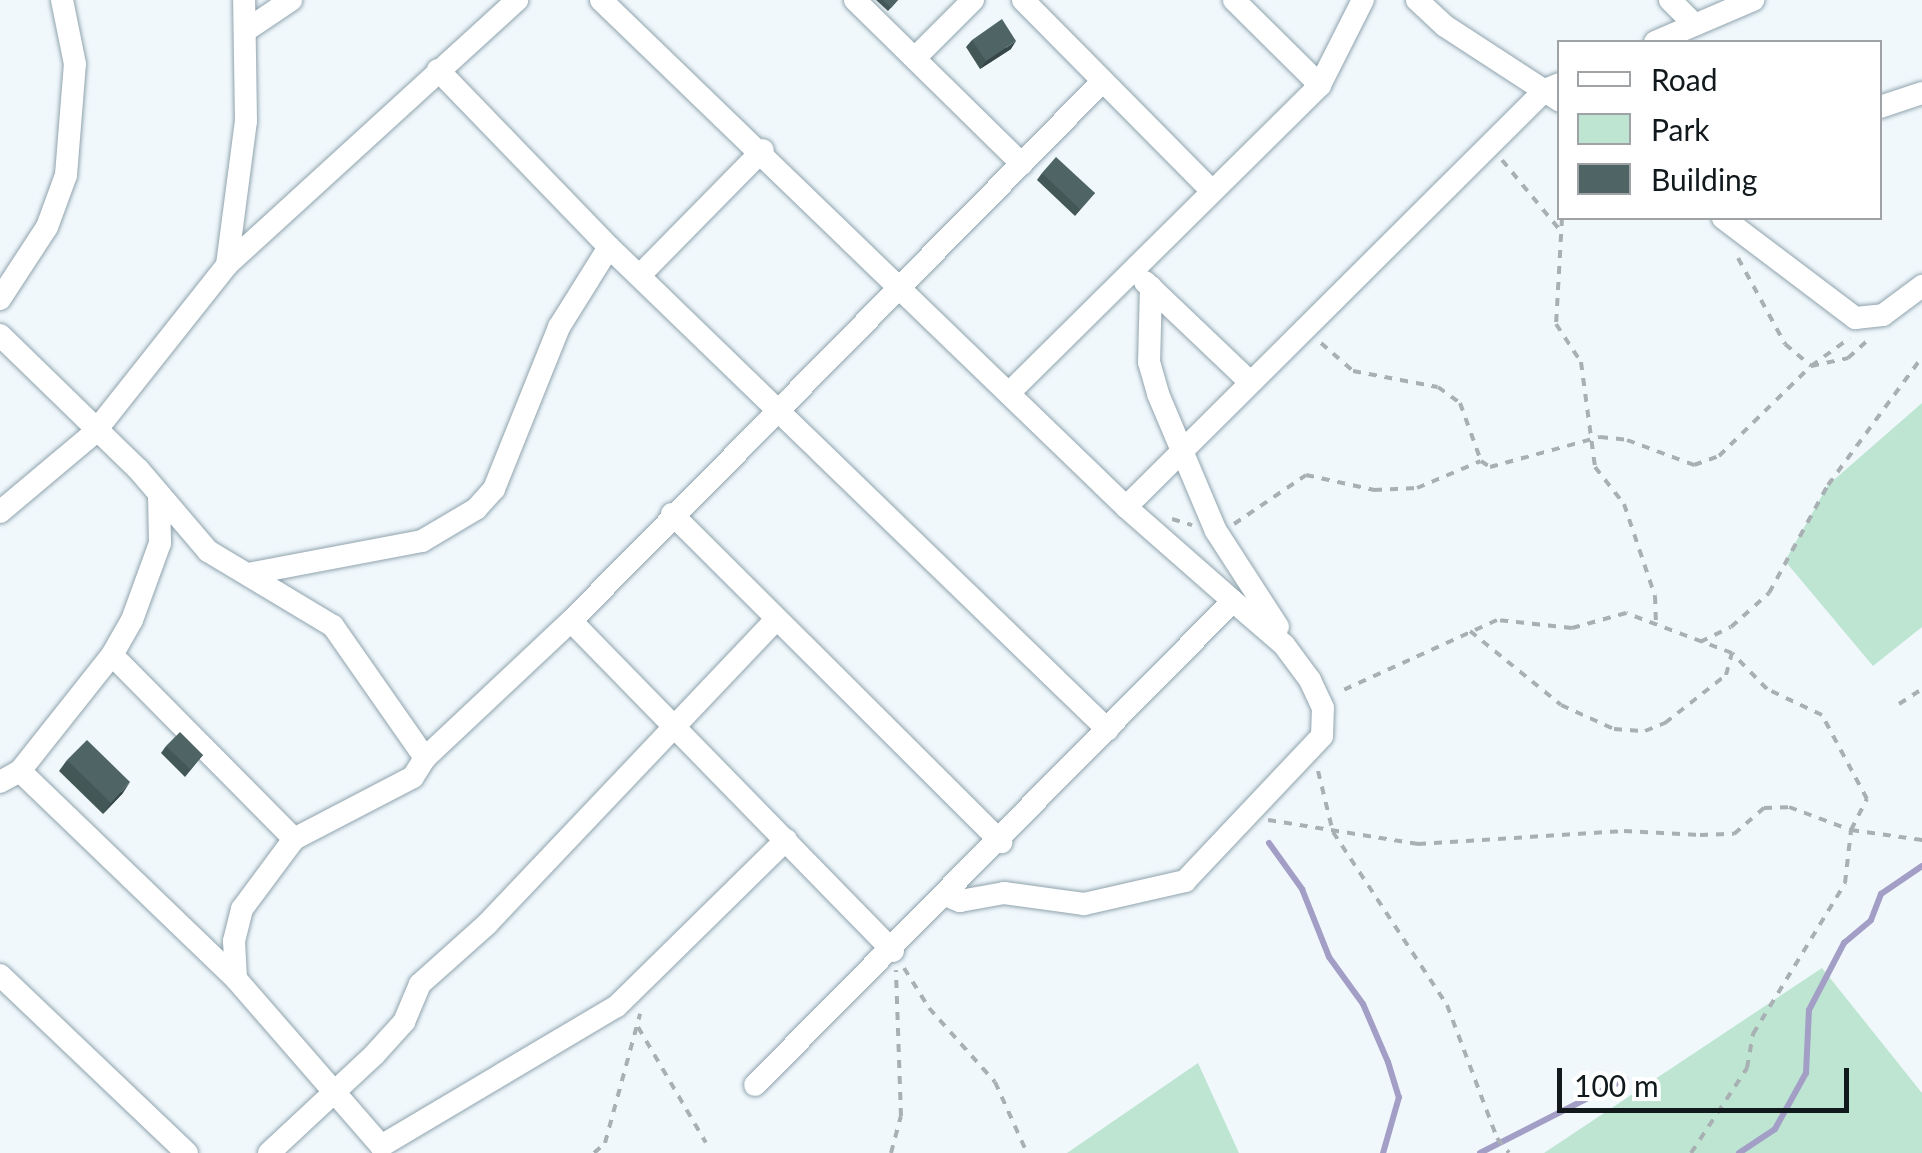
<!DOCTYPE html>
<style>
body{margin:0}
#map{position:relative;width:1922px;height:1153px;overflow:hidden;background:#f0f8fc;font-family:Lato,sans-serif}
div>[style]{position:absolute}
.green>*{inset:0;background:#bde5d2}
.stream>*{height:6px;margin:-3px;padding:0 3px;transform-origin:3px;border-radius:3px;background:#a39ec6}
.path>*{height:4px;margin-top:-2px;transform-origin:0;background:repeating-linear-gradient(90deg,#a8b0b4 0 8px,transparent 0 16px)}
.roads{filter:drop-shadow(0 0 2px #90a3ad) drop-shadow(0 0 2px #90a3ad)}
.minor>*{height:22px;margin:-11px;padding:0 11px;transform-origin:11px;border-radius:11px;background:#fff}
.wall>*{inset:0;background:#445757}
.shaded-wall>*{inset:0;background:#374747}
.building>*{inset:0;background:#4f6565}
span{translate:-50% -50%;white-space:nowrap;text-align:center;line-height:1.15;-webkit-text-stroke:10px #fff;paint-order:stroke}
.legend{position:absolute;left:1557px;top:40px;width:325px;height:180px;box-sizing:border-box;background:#fff;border:2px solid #a0a3a5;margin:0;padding:12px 18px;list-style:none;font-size:30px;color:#11191d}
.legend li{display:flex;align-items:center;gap:20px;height:50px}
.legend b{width:50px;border:2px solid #a0a3a5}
.scale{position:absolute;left:1557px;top:1068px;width:292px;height:45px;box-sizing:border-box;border:5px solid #11191d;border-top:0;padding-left:12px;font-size:30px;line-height:35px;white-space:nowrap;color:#11191d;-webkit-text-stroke:8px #fff;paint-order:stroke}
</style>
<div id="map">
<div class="green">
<div style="clip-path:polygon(1922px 403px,1922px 627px,1873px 666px,1785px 561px,1828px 485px)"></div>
<div style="clip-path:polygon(1822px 968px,1922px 1093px,1922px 1153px,1544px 1153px)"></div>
<div style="clip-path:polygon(1198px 1063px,1239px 1153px,1067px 1153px)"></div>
</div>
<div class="stream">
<div style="left:1269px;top:843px;width:57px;rotate:54.3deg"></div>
<div style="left:1302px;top:889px;width:73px;rotate:68.3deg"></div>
<div style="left:1329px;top:957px;width:58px;rotate:54.1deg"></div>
<div style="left:1363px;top:1004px;width:63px;rotate:66.7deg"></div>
<div style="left:1388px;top:1062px;width:37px;rotate:73deg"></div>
<div style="left:1399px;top:1097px;width:58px;rotate:105.9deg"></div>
<div style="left:1480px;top:1153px;width:163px;rotate:-27deg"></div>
<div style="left:1739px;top:1153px;width:43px;rotate:-33.7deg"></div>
<div style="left:1775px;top:1129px;width:64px;rotate:-61deg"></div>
<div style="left:1806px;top:1073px;width:63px;rotate:-87.3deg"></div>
<div style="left:1809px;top:1010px;width:76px;rotate:-62.4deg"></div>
<div style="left:1844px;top:943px;width:35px;rotate:-40deg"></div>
<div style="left:1871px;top:920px;width:28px;rotate:-69deg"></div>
<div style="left:1881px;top:894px;width:50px;rotate:-34.3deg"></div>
</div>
<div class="path">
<div style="left:1502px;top:160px;width:91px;rotate:50.4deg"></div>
<div style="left:1562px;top:218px;width:106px;rotate:93.2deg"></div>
<div style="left:1556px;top:324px;width:45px;rotate:56.7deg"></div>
<div style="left:1581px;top:362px;width:106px;rotate:82.4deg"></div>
<div style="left:1595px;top:467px;width:47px;rotate:51.9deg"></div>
<div style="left:1624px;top:504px;width:97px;rotate:71.4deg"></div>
<div style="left:1655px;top:596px;width:27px;rotate:88deg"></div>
<div style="left:1738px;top:258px;width:98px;rotate:61.3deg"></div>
<div style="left:1785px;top:344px;width:34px;rotate:40deg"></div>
<div style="left:1811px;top:366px;width:38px;rotate:-12deg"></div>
<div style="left:1848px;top:358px;width:30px;rotate:-42deg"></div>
<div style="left:1321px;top:343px;width:43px;rotate:41.2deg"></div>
<div style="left:1353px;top:371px;width:86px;rotate:10.7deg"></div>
<div style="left:1438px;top:387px;width:27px;rotate:36deg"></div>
<div style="left:1460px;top:403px;width:62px;rotate:70.1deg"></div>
<div style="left:1481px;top:461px;width:11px;rotate:34deg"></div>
<div style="left:1490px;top:467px;width:114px;rotate:-15.3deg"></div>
<div style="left:1600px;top:437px;width:27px;rotate:6deg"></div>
<div style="left:1627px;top:440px;width:72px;rotate:20.5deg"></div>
<div style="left:1694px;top:465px;width:27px;rotate:-20deg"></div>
<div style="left:1719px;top:456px;width:129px;rotate:-44.4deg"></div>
<div style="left:1811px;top:366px;width:48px;rotate:-35.7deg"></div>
<div style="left:1172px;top:519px;width:21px;rotate:17deg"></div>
<div style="left:1234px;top:524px;width:87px;rotate:-34.2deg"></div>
<div style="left:1306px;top:475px;width:70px;rotate:12.4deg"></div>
<div style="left:1374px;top:490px;width:43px;rotate:-2.7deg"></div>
<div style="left:1417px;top:488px;width:69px;rotate:-22.9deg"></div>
<div style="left:1470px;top:631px;width:117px;rotate:39.1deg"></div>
<div style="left:1561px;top:705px;width:58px;rotate:24.4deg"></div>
<div style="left:1614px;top:729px;width:31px;rotate:4deg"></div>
<div style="left:1645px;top:731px;width:22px;rotate:-22deg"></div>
<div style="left:1665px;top:723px;width:78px;rotate:-38.2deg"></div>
<div style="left:1726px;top:675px;width:23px;rotate:-75deg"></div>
<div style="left:1700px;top:642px;width:34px;rotate:-26deg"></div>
<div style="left:1731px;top:627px;width:51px;rotate:-41.8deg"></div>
<div style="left:1769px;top:593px;width:123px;rotate:-61.4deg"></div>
<div style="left:1828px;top:485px;width:159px;rotate:-53.7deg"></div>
<div style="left:1899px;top:704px;width:27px;rotate:-33deg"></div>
<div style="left:1318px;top:771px;width:63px;rotate:76.2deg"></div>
<div style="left:1333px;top:832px;width:207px;rotate:56.6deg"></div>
<div style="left:1447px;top:1005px;width:142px;rotate:69.4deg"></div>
<div style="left:1497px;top:1138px;width:19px;rotate:51deg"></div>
<div style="left:1268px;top:820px;width:152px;rotate:9.1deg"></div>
<div style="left:1418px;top:844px;width:206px;rotate:-3.6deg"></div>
<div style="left:1624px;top:831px;width:76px;rotate:3deg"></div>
<div style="left:1700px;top:835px;width:34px;rotate:-2deg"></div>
<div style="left:1734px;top:834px;width:40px;rotate:-41deg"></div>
<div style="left:1764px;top:808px;width:25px;rotate:-2deg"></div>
<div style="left:1789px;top:807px;width:66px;rotate:20.4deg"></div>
<div style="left:1851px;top:830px;width:35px;rotate:-63deg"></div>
<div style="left:1867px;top:799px;width:95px;rotate:-118.2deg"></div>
<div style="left:1822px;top:715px;width:61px;rotate:-154.7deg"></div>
<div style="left:1767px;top:689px;width:50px;rotate:-134.2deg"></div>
<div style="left:1732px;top:653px;width:113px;rotate:-159.3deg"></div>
<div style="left:1626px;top:613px;width:56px;rotate:164.5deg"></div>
<div style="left:1572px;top:628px;width:75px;rotate:-173.9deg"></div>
<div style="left:1497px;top:620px;width:174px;rotate:155.5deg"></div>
<div style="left:904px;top:968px;width:47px;rotate:58deg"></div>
<div style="left:929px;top:1008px;width:99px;rotate:48.3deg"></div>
<div style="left:995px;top:1082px;width:78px;rotate:65.7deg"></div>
<div style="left:638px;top:1027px;width:134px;rotate:59.6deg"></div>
<div style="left:594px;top:1153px;width:15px;rotate:-42deg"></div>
<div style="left:605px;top:1143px;width:134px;rotate:-74.8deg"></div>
<div style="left:891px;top:1153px;width:38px;rotate:-75deg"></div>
<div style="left:901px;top:1116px;width:146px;rotate:-92deg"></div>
<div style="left:1691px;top:1153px;width:102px;rotate:-56.6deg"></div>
<div style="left:1747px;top:1068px;width:35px;rotate:-80deg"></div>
<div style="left:1753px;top:1034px;width:177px;rotate:-58.6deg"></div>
<div style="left:1845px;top:883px;width:53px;rotate:-83.5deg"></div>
<div style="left:1851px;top:830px;width:72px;rotate:8deg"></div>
</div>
<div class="roads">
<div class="minor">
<div style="left:601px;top:0;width:730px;rotate:44deg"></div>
<div style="left:1126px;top:507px;width:142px;rotate:41.3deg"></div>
<div style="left:1233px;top:601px;width:680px;rotate:134.64deg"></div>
<div style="left:855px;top:0;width:234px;rotate:44.5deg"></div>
<div style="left:1023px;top:0;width:269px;rotate:45.3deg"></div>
<div style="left:1234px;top:0;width:121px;rotate:44.7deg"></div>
<div style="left:1417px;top:0;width:38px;rotate:43deg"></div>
<div style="left:1445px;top:26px;width:137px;rotate:33.1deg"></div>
<div style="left:1670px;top:0;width:35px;rotate:45deg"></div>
<div style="left:248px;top:29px;width:52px;rotate:-34deg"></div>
<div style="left:1655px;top:42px;width:107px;rotate:-23.2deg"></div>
<div style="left:915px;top:58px;width:82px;rotate:-45deg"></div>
<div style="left:438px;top:70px;width:246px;rotate:46deg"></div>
<div style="left:609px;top:247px;width:694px;rotate:44.07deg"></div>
<div style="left:1880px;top:107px;width:44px;rotate:-18.4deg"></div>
<div style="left:1723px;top:218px;width:166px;rotate:37.1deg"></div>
<div style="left:1855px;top:318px;width:28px;rotate:-6deg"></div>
<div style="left:1883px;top:315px;width:49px;rotate:-36.6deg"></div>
<div style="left:227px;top:265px;width:393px;rotate:-42.4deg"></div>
<div style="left:640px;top:275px;width:175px;rotate:-45.5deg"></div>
<div style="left:1145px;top:282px;width:145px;rotate:43.6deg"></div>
<div style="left:1151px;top:287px;width:75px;rotate:91.5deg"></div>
<div style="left:1149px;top:362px;width:33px;rotate:74deg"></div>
<div style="left:1158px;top:394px;width:149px;rotate:67.1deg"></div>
<div style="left:1216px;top:531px;width:114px;rotate:57.1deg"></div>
<div style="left:0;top:299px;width:86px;rotate:-56.9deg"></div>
<div style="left:47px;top:227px;width:55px;rotate:-69.9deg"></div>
<div style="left:66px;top:175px;width:111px;rotate:-85.4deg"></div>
<div style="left:75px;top:64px;width:65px;rotate:-101.5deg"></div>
<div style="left:0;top:335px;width:192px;rotate:44.2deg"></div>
<div style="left:138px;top:469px;width:108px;rotate:49.5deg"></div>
<div style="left:208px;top:551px;width:146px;rotate:31deg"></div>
<div style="left:333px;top:626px;width:161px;rotate:55.1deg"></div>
<div style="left:1010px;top:392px;width:436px;rotate:-44.7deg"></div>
<div style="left:1320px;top:85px;width:95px;rotate:-63.2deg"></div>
<div style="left:1126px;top:507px;width:591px;rotate:-44.86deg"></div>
<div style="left:1545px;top:90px;width:16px;rotate:-22deg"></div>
<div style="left:0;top:512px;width:123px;rotate:-40deg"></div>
<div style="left:94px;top:433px;width:214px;rotate:-51.6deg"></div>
<div style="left:227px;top:265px;width:145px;rotate:-82.5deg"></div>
<div style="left:246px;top:121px;width:121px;rotate:-90.9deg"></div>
<div style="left:672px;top:514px;width:465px;rotate:44.9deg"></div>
<div style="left:253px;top:573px;width:172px;rotate:-10.7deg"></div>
<div style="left:422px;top:541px;width:63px;rotate:-30.7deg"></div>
<div style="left:476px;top:509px;width:27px;rotate:-48deg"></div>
<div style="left:494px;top:489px;width:175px;rotate:-68.1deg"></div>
<div style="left:559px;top:327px;width:94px;rotate:-58deg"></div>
<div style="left:571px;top:621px;width:461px;rotate:45.7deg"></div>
<div style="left:112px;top:655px;width:259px;rotate:45.3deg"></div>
<div style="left:20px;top:771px;width:300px;rotate:43.9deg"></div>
<div style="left:236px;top:979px;width:221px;rotate:49deg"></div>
<div style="left:381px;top:1146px;width:274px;rotate:-30.7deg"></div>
<div style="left:617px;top:1006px;width:237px;rotate:-44.5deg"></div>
<div style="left:0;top:782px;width:23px;rotate:-29deg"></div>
<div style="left:20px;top:771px;width:148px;rotate:-51.6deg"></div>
<div style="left:112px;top:655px;width:40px;rotate:-60.3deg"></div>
<div style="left:132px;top:620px;width:82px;rotate:-70deg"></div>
<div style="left:160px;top:543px;width:48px;rotate:-91.2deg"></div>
<div style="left:948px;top:896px;width:13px;rotate:23deg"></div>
<div style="left:960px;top:901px;width:45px;rotate:-10.3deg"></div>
<div style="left:1004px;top:893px;width:81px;rotate:7.8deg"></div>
<div style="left:1084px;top:904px;width:104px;rotate:-12.8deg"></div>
<div style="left:1185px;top:881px;width:199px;rotate:-46.6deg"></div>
<div style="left:1322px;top:736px;width:28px;rotate:-88deg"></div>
<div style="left:1323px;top:708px;width:31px;rotate:-115deg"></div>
<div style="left:1310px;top:680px;width:44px;rotate:-126.6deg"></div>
<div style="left:1284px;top:645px;width:67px;rotate:-139.2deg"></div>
<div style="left:0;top:975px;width:258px;rotate:43.6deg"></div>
<div style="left:236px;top:979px;width:38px;rotate:-93deg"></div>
<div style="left:234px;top:941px;width:33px;rotate:-76deg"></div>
<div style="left:242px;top:909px;width:87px;rotate:-53.4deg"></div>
<div style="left:294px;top:839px;width:134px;rotate:-27.5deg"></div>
<div style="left:413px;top:777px;width:22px;rotate:-58deg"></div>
<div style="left:425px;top:758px;width:200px;rotate:-43.2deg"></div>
<div style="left:571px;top:621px;width:758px;rotate:-45.43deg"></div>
<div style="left:269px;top:1153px;width:144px;rotate:-43deg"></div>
<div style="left:374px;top:1055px;width:45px;rotate:-47.7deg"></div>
<div style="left:404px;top:1022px;width:41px;rotate:-67.2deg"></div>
<div style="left:420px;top:984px;width:90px;rotate:-41.8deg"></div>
<div style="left:487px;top:924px;width:418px;rotate:-46.5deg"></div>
</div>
</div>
<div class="wall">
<div style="clip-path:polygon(876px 0,898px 0,888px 11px)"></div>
<div style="clip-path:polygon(972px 40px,1011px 49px,980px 69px,966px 47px)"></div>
<div style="clip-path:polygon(1042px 173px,1095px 193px,1075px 216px,1037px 180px)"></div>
<div style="clip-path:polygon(166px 746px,203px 755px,185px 777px,161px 753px)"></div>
<div style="clip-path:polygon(67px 760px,123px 793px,103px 814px,59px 771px)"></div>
</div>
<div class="shaded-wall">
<div style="clip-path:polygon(1016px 41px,1011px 49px,980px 69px,986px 61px)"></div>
<div style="clip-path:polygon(130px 782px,123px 793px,103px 814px,111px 803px)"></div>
</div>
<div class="building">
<div style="clip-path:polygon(883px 0,898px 0,891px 8px)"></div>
<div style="clip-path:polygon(1002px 19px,1016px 41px,986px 61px,972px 40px)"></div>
<div style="clip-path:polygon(1056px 157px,1095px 193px,1080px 209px,1042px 173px)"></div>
<div style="clip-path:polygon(180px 732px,203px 755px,190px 769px,166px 746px)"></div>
<div style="clip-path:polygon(87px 740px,130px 782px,111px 803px,67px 760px)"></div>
</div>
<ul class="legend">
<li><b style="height:12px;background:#fff"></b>Road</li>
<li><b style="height:28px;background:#bde5d2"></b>Park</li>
<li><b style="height:28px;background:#4f6565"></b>Building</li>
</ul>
<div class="scale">100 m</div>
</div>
